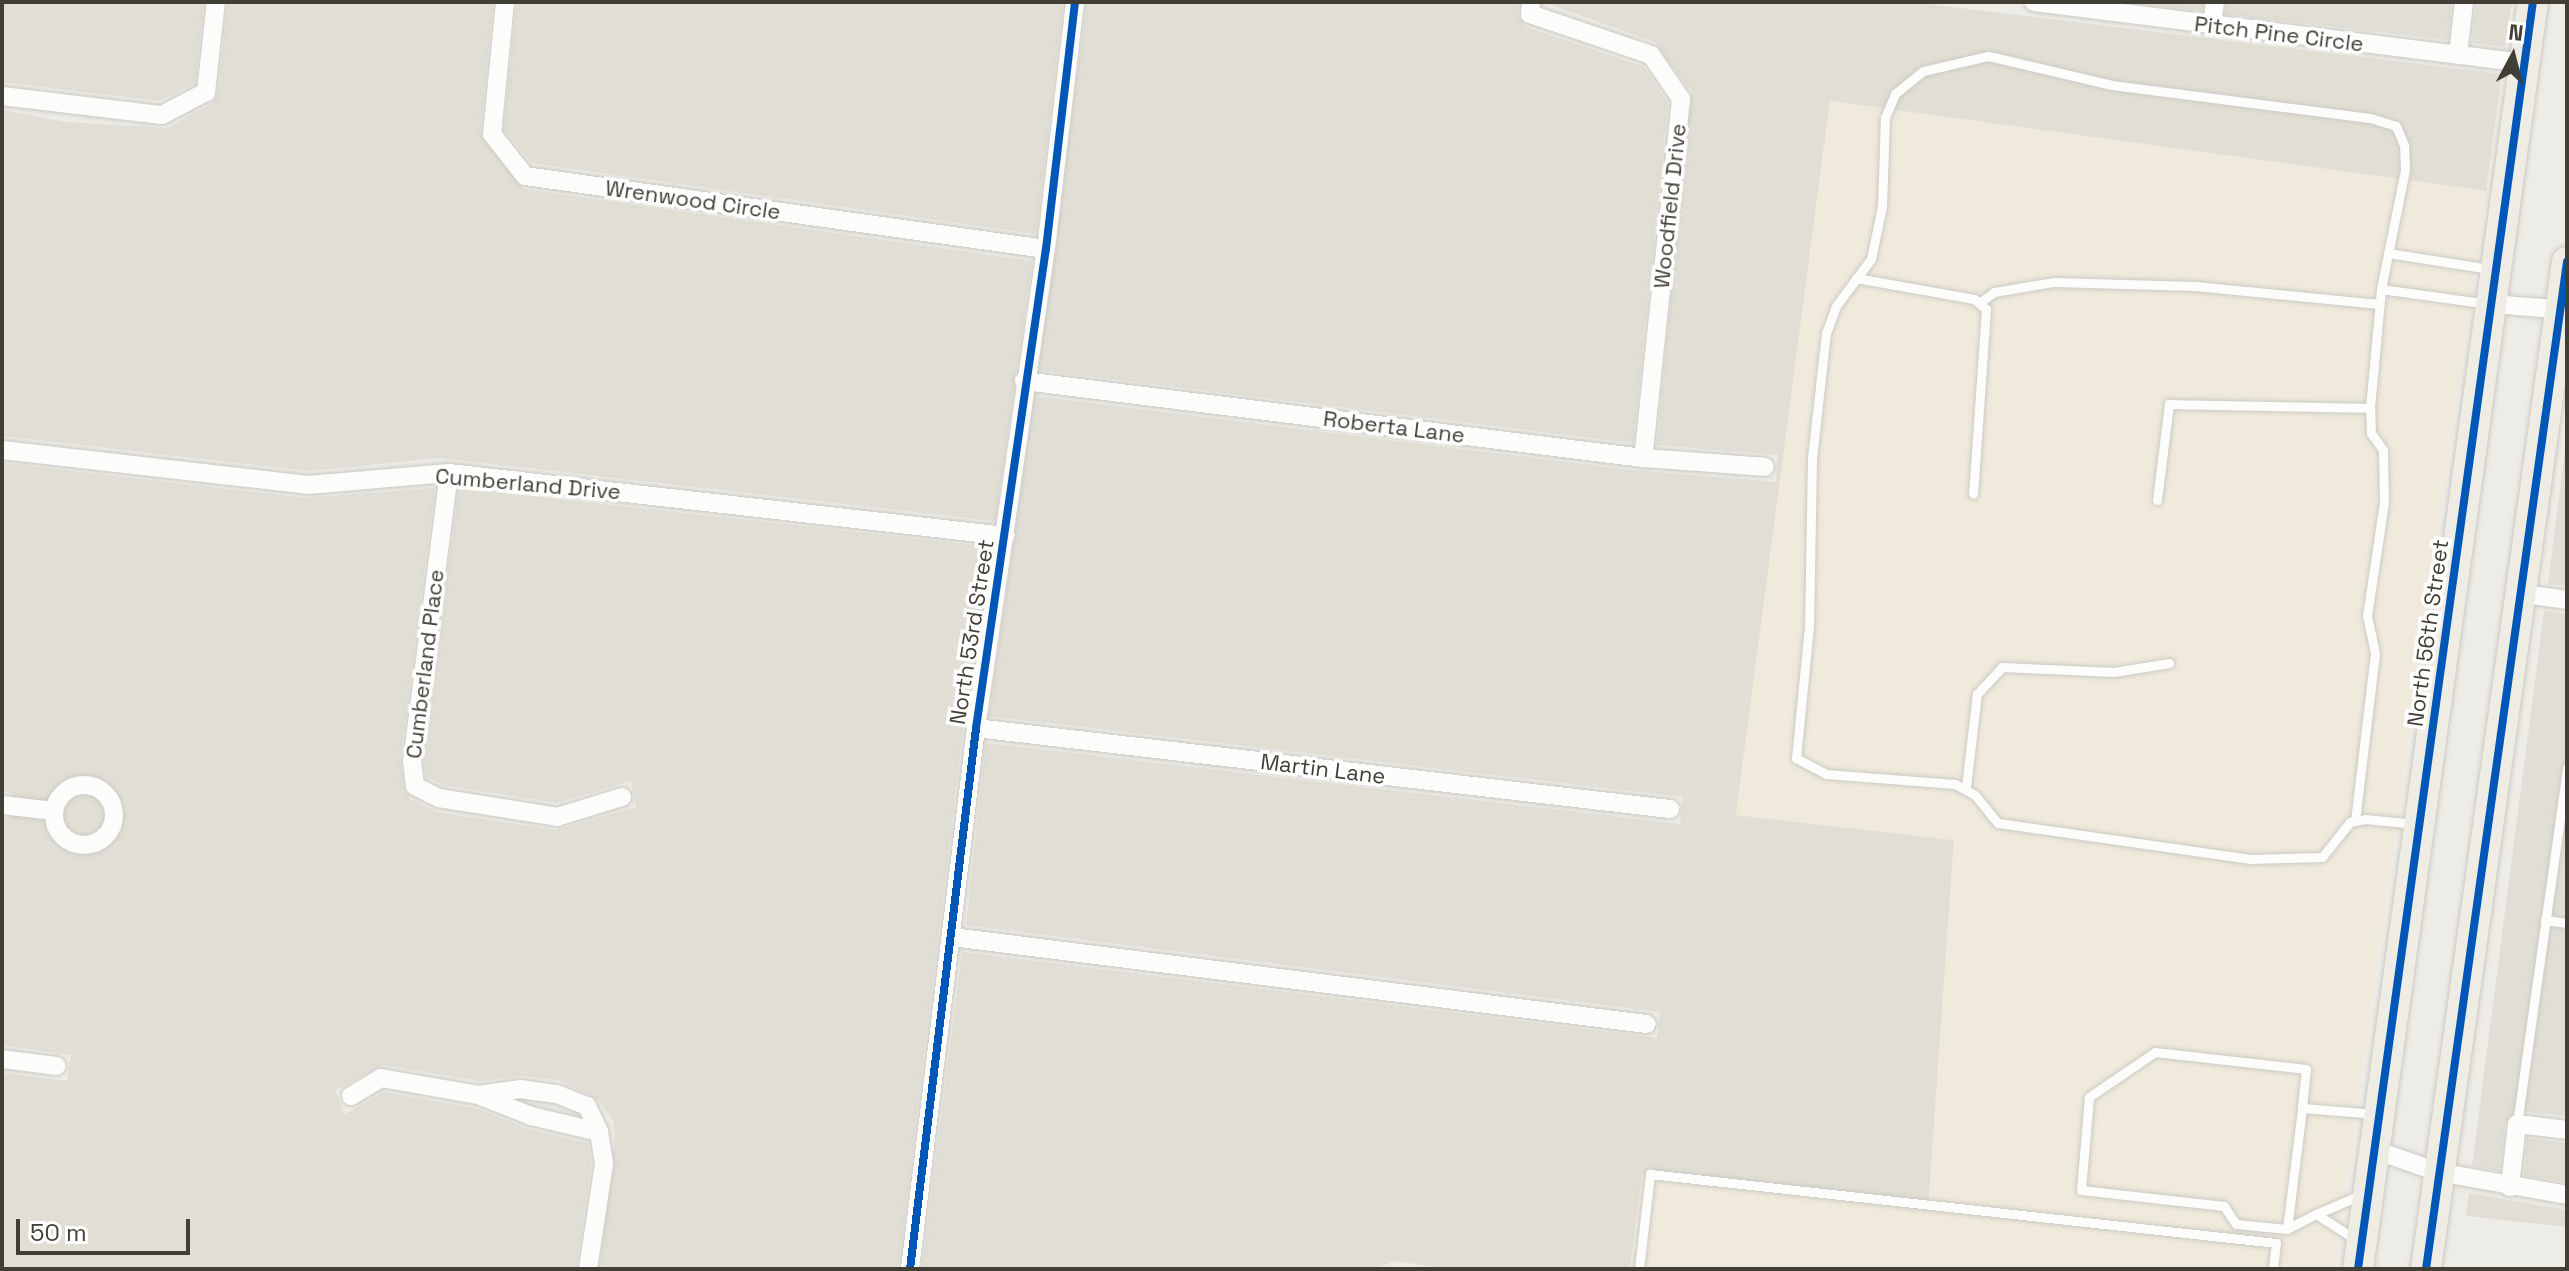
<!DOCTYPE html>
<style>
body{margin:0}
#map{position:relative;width:2569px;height:1271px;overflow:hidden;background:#edece7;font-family:"Space Grotesk",sans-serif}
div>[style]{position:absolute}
.residential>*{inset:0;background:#e1dfd5}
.commercial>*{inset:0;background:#efeadb}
.roads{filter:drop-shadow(0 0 2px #cbcac5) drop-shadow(0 0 2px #cbcac5)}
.lane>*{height:9px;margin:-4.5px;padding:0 4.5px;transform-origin:4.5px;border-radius:4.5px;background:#fcfcfb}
.street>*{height:18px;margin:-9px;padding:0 9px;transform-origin:9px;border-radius:9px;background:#fcfcfb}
.street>.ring{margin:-9px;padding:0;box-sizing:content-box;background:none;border:18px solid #fcfcfb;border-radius:50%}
.primary>*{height:30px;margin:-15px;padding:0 15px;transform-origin:15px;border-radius:15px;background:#efede3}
.cycleway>*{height:8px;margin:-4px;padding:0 4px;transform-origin:4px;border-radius:4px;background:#0057b8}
span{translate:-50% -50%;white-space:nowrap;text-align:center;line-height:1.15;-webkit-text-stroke:7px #fff;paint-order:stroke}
.street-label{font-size:22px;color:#413e35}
.frame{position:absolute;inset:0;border:4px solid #413e35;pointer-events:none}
.north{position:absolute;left:2473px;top:16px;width:80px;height:80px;-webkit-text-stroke:6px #fff;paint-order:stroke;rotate:7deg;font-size:22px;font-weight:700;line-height:32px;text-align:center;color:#413e35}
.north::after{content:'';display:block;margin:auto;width:28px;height:36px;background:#413e35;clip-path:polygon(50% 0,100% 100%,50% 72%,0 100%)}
.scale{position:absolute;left:16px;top:1219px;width:174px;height:36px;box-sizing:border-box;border:4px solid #413e35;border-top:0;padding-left:10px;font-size:24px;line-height:28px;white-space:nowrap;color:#413e35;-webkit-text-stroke:6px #fff;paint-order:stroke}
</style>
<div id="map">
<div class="residential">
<div style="clip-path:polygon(2px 2px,204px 2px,195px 83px,160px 101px,2px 82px)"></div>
<div style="clip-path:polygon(228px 2px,493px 2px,480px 133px,523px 189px,1032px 261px,995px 521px,439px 458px,309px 471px,2px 436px,2px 110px,67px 122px,167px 128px,211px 104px,218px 93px)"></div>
<div style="clip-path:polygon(517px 2px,1063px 2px,1036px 234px,531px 163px,504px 129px)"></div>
<div style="clip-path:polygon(1087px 2px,1518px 2px,1518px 14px,1526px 27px,1644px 67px,1668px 103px,1633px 443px,1038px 370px)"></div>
<div style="clip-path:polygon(1543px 2px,1911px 2px,2502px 74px,2486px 191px,1830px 101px,1736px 815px,1954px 840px,1928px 1211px,1643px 1174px,1630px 1269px,1447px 1269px,1396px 1261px,1374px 1269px,922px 1269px,962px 952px,1657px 1038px,1660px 1012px,966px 925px,986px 743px,1680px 824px,1683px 797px,989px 716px,1034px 396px,1630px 470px,1776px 482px,1778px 455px,1657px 445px,1691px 91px,1655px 42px)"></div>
<div style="clip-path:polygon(2127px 2px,2203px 2px,2202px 11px)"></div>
<div style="clip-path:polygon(2227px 2px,2452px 2px,2448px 40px,2225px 14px)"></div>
<div style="clip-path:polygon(2476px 2px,2512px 2px,2505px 47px,2472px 43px)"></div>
<div style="clip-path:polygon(2567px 433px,2567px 586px,2548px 584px)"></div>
<div style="clip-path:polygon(2px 463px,307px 498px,435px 488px,400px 759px,404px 789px,410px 799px,437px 812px,555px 830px,636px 807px,631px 781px,557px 803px,443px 785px,426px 777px,424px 760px,459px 488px,992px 547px,965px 714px,898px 1269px,600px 1269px,615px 1136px,613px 1121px,597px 1099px,558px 1080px,522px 1076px,479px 1081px,383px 1065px,335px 1090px,345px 1114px,383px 1092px,475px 1108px,528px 1129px,588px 1143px,591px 1165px,576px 1269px,2px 1269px,2px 1073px,67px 1081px,71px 1055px,2px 1045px,2px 818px,9px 819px,12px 793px,2px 791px)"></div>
<div style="clip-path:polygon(2544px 611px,2567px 614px,2567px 1116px,2518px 1111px,2505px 1123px,2500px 1171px,2472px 1166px)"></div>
<div style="clip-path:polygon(2527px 1138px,2567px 1143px,2567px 1182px,2524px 1176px)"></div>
<div style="clip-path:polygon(2469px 1193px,2567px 1210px,2567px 1227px,2466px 1216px)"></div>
</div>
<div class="commercial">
<div style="clip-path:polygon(1830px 101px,2486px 191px,2334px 1269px,1630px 1269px,1642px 1174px,1928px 1210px,1954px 840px,1736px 815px)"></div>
</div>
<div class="roads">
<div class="lane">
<div style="left:2388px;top:253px;width:103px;rotate:8.9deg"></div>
<div style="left:1856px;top:278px;width:120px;rotate:10.1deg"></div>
<div style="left:1974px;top:299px;width:16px;rotate:40deg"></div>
<div style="left:1986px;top:309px;width:185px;rotate:94deg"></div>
<div style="left:2381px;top:289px;width:109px;rotate:7.9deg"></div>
<div style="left:1979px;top:303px;width:19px;rotate:-36deg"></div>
<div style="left:1994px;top:292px;width:61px;rotate:-9.5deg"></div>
<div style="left:2054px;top:282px;width:141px;rotate:1.6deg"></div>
<div style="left:2195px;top:286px;width:185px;rotate:5.6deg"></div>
<div style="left:2157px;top:500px;width:97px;rotate:-82.9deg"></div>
<div style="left:2169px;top:404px;width:201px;rotate:1.1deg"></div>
<div style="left:1966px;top:787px;width:94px;rotate:-83.3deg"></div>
<div style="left:1977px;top:694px;width:37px;rotate:-47deg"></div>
<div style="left:2002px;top:667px;width:112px;rotate:2.6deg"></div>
<div style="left:2114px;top:672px;width:56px;rotate:-9.3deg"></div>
<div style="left:2355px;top:821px;width:169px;rotate:-83.2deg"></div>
<div style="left:2375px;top:653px;width:38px;rotate:-102deg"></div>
<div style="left:2367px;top:616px;width:115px;rotate:-81.5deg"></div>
<div style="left:2384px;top:502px;width:52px;rotate:-91.1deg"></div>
<div style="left:2383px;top:450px;width:21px;rotate:-125deg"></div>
<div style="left:2371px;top:433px;width:25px;rotate:-92deg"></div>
<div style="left:2370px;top:408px;width:120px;rotate:-84.7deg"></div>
<div style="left:2381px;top:289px;width:121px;rotate:-78.6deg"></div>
<div style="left:2405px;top:170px;width:25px;rotate:-92deg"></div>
<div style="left:2404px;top:145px;width:21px;rotate:-113deg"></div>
<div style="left:2396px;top:126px;width:28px;rotate:-163deg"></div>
<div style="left:2369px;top:118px;width:259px;rotate:-172.7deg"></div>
<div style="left:2112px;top:85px;width:127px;rotate:-166.8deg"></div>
<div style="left:1988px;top:56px;width:67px;rotate:167deg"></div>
<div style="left:1923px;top:71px;width:36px;rotate:141deg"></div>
<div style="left:1895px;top:94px;width:25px;rotate:113deg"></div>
<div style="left:1885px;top:117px;width:89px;rotate:91.9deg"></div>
<div style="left:1882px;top:206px;width:54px;rotate:101.7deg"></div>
<div style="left:1871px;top:259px;width:59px;rotate:126.7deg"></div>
<div style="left:1836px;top:306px;width:29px;rotate:110deg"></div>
<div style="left:1826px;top:333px;width:126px;rotate:96.4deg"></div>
<div style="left:1812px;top:458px;width:168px;rotate:91deg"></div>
<div style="left:1809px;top:626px;width:133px;rotate:95.6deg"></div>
<div style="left:1796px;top:758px;width:34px;rotate:28deg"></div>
<div style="left:1826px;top:774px;width:129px;rotate:4.4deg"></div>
<div style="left:1955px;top:784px;width:23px;rotate:29deg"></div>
<div style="left:1975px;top:795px;width:36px;rotate:51deg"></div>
<div style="left:1998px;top:823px;width:255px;rotate:8.1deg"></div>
<div style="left:2250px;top:859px;width:72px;rotate:-1.6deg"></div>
<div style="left:2322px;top:857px;width:45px;rotate:-51.3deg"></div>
<div style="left:2350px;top:822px;width:15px;rotate:-11deg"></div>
<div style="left:2365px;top:819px;width:51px;rotate:5.6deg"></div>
<div style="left:2545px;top:920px;width:22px;rotate:8deg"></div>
<div style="left:2517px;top:1124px;width:360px;rotate:-82deg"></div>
<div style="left:2316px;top:1214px;width:33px;rotate:153deg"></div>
<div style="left:2287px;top:1229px;width:51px;rotate:-174.4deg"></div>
<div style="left:2236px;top:1224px;width:22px;rotate:-124deg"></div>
<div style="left:2224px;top:1206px;width:144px;rotate:-173.6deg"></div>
<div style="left:2081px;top:1190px;width:93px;rotate:-85.1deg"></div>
<div style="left:2089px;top:1097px;width:80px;rotate:-34.3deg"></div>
<div style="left:2155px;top:1052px;width:152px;rotate:6.4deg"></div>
<div style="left:2306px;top:1069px;width:39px;rotate:96deg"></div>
<div style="left:2302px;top:1108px;width:74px;rotate:4.6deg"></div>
<div style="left:2287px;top:1229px;width:122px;rotate:-82.9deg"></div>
<div style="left:2355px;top:1239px;width:46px;rotate:-147.3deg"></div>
<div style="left:2316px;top:1214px;width:51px;rotate:-23.1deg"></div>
<div style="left:1639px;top:1269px;width:96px;rotate:-83.4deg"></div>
<div style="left:1650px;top:1174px;width:630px;rotate:6.29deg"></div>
<div style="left:2276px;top:1243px;width:26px;rotate:97deg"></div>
</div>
<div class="street">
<div style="left:505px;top:2px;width:133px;rotate:95.6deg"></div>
<div style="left:492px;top:134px;width:53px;rotate:51.8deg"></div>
<div style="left:525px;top:176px;width:526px;rotate:7.98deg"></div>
<div style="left:1531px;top:2px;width:12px;rotate:95deg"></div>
<div style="left:1530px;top:14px;width:128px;rotate:18.7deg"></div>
<div style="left:1651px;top:55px;width:53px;rotate:55.7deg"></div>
<div style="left:1681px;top:99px;width:361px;rotate:96deg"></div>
<div style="left:2034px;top:2px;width:495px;rotate:7.1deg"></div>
<div style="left:2212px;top:26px;width:24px;rotate:-83deg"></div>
<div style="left:2458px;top:55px;width:53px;rotate:-83.5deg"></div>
<div style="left:2px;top:96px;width:161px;rotate:6.8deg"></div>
<div style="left:162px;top:115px;width:50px;rotate:-27.6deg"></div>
<div style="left:206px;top:92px;width:91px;rotate:-83.7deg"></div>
<div style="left:2493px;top:304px;width:74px;rotate:4.6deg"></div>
<div style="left:1024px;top:381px;width:624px;rotate:7.09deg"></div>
<div style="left:1643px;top:458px;width:122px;rotate:4.2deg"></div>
<div style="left:2px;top:450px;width:308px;rotate:6.5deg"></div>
<div style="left:308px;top:485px;width:142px;rotate:-4.9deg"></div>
<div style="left:449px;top:473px;width:560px;rotate:6.46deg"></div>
<div style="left:449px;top:473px;width:290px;rotate:97.3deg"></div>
<div style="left:412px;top:761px;width:25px;rotate:83deg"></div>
<div style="left:415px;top:786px;width:27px;rotate:27deg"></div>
<div style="left:439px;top:798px;width:120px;rotate:9.1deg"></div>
<div style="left:557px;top:817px;width:68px;rotate:-17.1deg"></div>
<div style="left:2517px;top:593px;width:50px;rotate:8deg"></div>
<div style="left:976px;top:728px;width:699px;rotate:6.66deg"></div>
<div class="ring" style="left:54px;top:785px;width:42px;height:42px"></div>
<div style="left:2px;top:805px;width:52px;rotate:6.6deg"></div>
<div style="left:952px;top:937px;width:700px;rotate:7.14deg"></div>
<div style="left:2px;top:1059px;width:55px;rotate:7.3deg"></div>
<div style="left:478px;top:1095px;width:42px;rotate:-8.1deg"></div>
<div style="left:520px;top:1089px;width:37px;rotate:8deg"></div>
<div style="left:557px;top:1094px;width:32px;rotate:22deg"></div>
<div style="left:587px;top:1106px;width:29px;rotate:65deg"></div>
<div style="left:599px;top:1132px;width:32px;rotate:81deg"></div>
<div style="left:604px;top:1164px;width:106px;rotate:98.7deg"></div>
<div style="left:351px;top:1096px;width:35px;rotate:-31deg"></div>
<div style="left:381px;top:1078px;width:98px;rotate:9.9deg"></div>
<div style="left:478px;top:1095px;width:57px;rotate:21.6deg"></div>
<div style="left:531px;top:1116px;width:70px;rotate:13.2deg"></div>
<div style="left:2375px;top:1150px;width:67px;rotate:19.2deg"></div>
<div style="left:2438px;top:1172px;width:131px;rotate:10.1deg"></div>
<div style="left:2510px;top:1187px;width:63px;rotate:-83.7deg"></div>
<div style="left:2517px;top:1124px;width:50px;rotate:6.8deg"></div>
<div style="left:910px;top:1269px;width:545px;rotate:-83.04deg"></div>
<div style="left:976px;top:728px;width:484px;rotate:-81.7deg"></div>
<div style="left:1046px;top:249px;width:249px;rotate:-83.3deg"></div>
</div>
<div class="primary">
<div style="left:2358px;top:1269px;width:1279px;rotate:-82.14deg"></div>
<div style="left:2426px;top:1269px;width:1017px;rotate:-82.03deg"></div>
</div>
</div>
<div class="cycleway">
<div style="left:910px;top:1269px;width:545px;rotate:-83.04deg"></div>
<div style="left:976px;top:728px;width:484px;rotate:-81.7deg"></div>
<div style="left:1046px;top:249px;width:249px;rotate:-83.3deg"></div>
<div style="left:2358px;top:1269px;width:1279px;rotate:-82.14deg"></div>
<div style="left:2426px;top:1269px;width:1017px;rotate:-82.03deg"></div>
</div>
<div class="street-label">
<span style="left:2279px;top:34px;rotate:7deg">Pitch Pine Circle</span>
<span style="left:693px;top:200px;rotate:8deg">Wrenwood Circle</span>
<span style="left:1670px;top:206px;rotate:-84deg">Woodfield Drive</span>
<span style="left:1394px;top:427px;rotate:7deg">Roberta Lane</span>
<span style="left:528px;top:484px;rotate:5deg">Cumberland Drive</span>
<span style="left:972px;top:632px;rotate:-81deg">North 53rd Street</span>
<span style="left:2428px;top:633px;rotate:-82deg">North 56th Street</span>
<span style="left:425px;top:664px;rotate:-83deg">Cumberland Place</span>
<span style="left:1323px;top:769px;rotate:7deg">Martin Lane</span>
</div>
<div class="frame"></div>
<div class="north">N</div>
<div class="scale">50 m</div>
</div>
